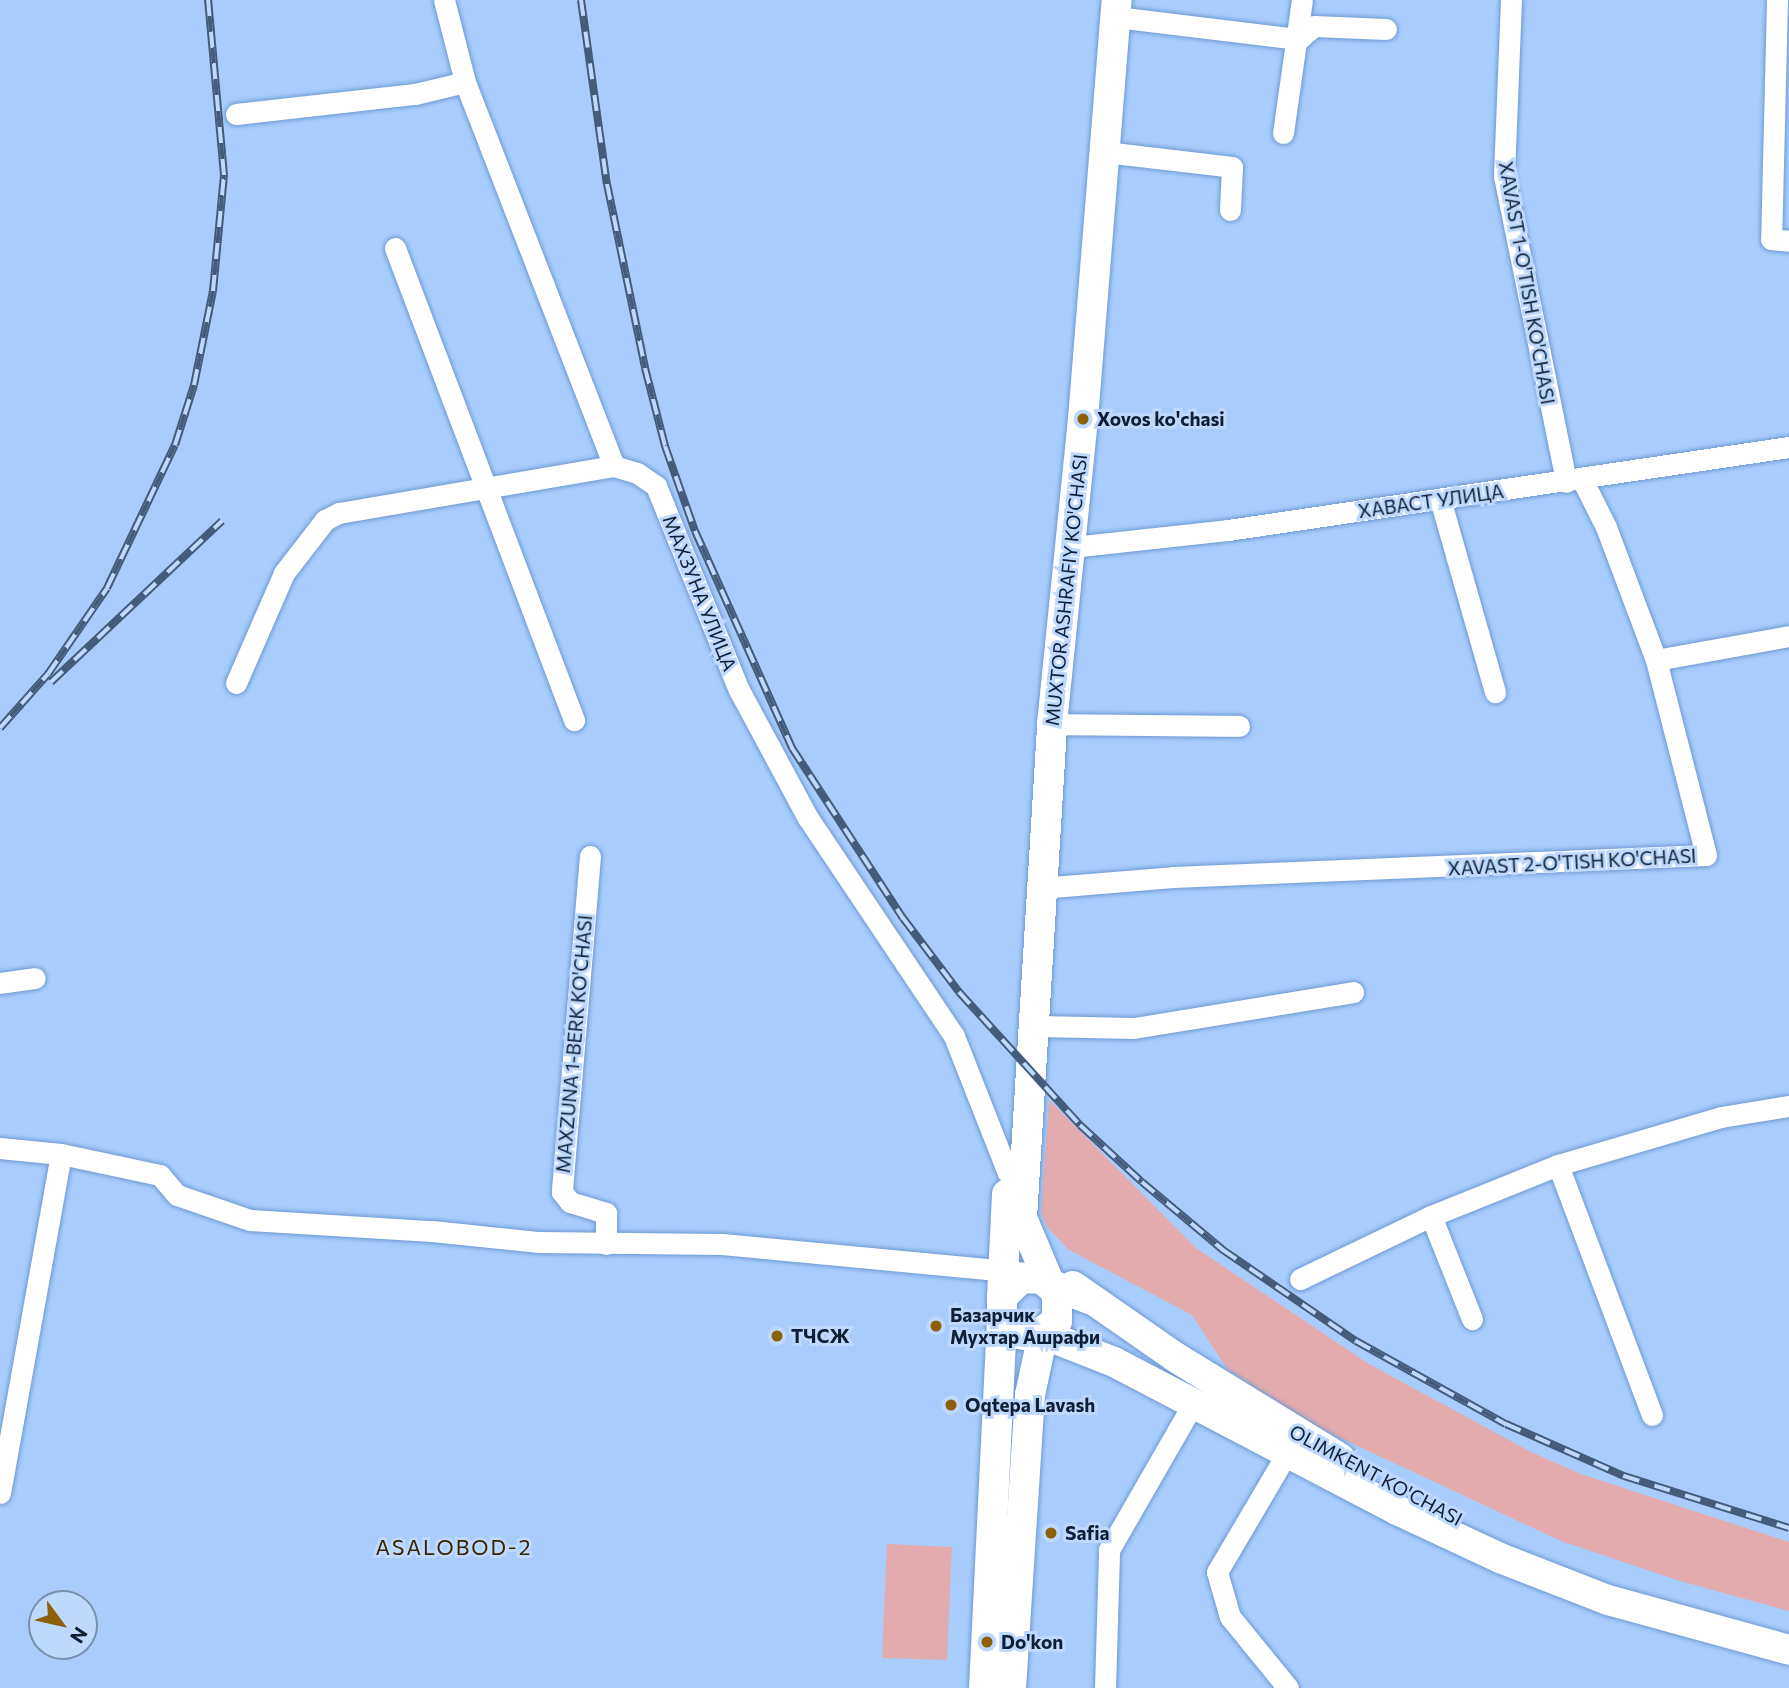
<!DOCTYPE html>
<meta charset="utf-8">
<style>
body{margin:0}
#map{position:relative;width:1789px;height:1688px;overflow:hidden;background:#a8cdfd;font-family:Commissioner,sans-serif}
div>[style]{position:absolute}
.green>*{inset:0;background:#e3abae}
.roads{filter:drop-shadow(0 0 2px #6e99d2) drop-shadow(0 0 2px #6e99d2)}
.street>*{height:21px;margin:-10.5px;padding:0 10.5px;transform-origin:10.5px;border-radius:10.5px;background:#fff}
.secondary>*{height:30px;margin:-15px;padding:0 15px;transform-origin:15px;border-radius:15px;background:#fff}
.rail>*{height:8px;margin-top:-4px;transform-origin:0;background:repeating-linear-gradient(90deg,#bed9fe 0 16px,#445c7b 0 32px);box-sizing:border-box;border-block:2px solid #445c7b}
.dots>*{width:19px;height:19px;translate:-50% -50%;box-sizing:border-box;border:4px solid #bed9fe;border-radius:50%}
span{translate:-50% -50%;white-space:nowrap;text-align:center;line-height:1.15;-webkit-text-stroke:6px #bed9fe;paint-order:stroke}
.street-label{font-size:19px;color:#0e1f35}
.poi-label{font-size:19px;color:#0e1f35;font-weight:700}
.left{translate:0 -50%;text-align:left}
.neighbourhood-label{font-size:21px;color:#3a2400;letter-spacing:2px}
.north{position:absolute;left:28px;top:1590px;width:70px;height:70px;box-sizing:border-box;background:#bed9fe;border:2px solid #788fae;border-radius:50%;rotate:123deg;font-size:19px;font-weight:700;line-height:28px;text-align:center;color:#0e1f35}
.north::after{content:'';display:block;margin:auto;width:24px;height:32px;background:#8d5f06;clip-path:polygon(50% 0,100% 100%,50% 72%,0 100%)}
</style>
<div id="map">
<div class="green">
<div style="clip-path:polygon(1049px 1100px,1196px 1248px,1369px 1364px,1531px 1452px,1581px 1474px,1789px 1542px,1789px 1611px,1680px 1581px,1561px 1541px,1315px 1426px,1228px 1370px,1192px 1315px,1069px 1250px,1047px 1227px,1041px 1212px)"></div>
<div style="clip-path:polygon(887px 1544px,952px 1547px,947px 1660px,882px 1658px)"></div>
</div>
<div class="roads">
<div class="street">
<div style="left:444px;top:0;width:85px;rotate:75.6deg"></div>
<div style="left:465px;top:82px;width:412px;rotate:68.8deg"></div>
<div style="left:614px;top:466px;width:24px;rotate:17deg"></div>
<div style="left:637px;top:473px;width:23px;rotate:34deg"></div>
<div style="left:656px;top:486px;width:220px;rotate:67.9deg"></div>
<div style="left:739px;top:690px;width:145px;rotate:61.7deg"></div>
<div style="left:808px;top:818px;width:262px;rotate:56.2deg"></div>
<div style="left:954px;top:1036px;width:147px;rotate:68.5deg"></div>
<div style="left:1511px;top:0;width:176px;rotate:92.3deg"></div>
<div style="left:1504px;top:176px;width:312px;rotate:78.5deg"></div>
<div style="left:1777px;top:0;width:239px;rotate:91.4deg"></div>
<div style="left:1771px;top:239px;width:18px;rotate:6deg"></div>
<div style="left:1116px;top:17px;width:184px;rotate:6.9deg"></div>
<div style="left:1299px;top:39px;width:20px;rotate:-41deg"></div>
<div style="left:1314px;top:26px;width:72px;rotate:2.4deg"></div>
<div style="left:236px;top:114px;width:180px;rotate:-6.4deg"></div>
<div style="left:415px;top:94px;width:51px;rotate:-13.5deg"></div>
<div style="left:1283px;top:133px;width:134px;rotate:-81.9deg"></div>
<div style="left:1105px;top:152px;width:128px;rotate:6.7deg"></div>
<div style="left:1232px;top:167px;width:43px;rotate:92.7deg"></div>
<div style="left:395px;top:248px;width:505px;rotate:69.23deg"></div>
<div style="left:1440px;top:499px;width:201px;rotate:74.1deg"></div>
<div style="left:1072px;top:547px;width:157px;rotate:-6.2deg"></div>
<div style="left:1228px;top:530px;width:567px;rotate:-8.42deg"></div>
<div style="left:1656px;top:660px;width:135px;rotate:-10.2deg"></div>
<div style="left:236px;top:683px;width:120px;rotate:-66.4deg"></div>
<div style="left:284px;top:573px;width:67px;rotate:-52.3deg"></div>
<div style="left:325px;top:520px;width:16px;rotate:-27deg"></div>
<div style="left:339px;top:513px;width:279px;rotate:-9.7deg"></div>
<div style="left:1052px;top:724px;width:187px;rotate:0.6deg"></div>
<div style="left:590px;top:856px;width:337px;rotate:94.8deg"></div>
<div style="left:562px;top:1192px;width:13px;rotate:51deg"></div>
<div style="left:570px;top:1202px;width:38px;rotate:17deg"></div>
<div style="left:606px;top:1213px;width:31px;rotate:90deg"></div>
<div style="left:1040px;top:888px;width:133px;rotate:-4.7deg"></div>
<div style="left:1173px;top:877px;width:533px;rotate:-2.36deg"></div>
<div style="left:1706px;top:855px;width:201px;rotate:-104.4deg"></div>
<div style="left:1656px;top:660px;width:142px;rotate:-110.6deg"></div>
<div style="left:1606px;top:527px;width:54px;rotate:-116.6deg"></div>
<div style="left:0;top:983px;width:35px;rotate:-8deg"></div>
<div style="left:1037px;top:1026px;width:97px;rotate:1.2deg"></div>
<div style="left:1134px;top:1028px;width:222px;rotate:-9.3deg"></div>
<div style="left:0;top:1148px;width:61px;rotate:5.6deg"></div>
<div style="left:61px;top:1154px;width:101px;rotate:12deg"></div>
<div style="left:160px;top:1175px;width:26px;rotate:50deg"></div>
<div style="left:177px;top:1195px;width:77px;rotate:18.9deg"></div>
<div style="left:250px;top:1220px;width:182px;rotate:3.5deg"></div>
<div style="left:432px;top:1231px;width:108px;rotate:5.9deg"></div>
<div style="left:539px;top:1242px;width:183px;rotate:0.6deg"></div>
<div style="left:722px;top:1244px;width:295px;rotate:5.4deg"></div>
<div style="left:1558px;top:1165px;width:267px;rotate:69.4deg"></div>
<div style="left:1431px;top:1216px;width:111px;rotate:68.3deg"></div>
<div style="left:1300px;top:1279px;width:145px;rotate:-25.7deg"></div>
<div style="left:1431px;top:1216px;width:137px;rotate:-21.9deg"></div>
<div style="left:1558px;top:1165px;width:170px;rotate:-16.4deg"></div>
<div style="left:1721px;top:1117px;width:69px;rotate:-9.2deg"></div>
<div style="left:0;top:1493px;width:344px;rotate:-79.8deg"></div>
<div style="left:1105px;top:1688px;width:138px;rotate:-88.3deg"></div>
<div style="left:1109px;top:1550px;width:168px;rotate:-60.1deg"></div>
<div style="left:1288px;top:1688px;width:92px;rotate:-129.2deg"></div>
<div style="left:1230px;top:1617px;width:47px;rotate:-106.1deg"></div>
<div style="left:1217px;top:1572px;width:150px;rotate:-59.5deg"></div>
</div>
<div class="secondary">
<div style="left:1073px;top:1286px;width:124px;rotate:34.8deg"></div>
<div style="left:1175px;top:1357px;width:193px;rotate:31.5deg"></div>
<div style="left:1002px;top:1297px;width:28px;rotate:-44deg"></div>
<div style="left:1022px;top:1278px;width:20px;rotate:3deg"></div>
<div style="left:1042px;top:1279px;width:20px;rotate:41deg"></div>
<div style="left:1057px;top:1292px;width:29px;rotate:90deg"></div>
<div style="left:1057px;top:1321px;width:28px;rotate:145deg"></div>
<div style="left:1034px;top:1337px;width:19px;rotate:-168deg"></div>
<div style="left:1015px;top:1333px;width:20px;rotate:-131deg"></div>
<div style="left:1002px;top:1318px;width:21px;rotate:-90deg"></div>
<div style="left:1002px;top:1297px;width:103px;rotate:-87.2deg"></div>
<div style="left:1089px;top:1299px;width:42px;rotate:-159deg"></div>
<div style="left:1050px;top:1284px;width:72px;rotate:-113deg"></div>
<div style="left:1022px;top:1218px;width:495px;rotate:-86.5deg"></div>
<div style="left:1052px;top:724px;width:307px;rotate:-84.2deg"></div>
<div style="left:1083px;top:419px;width:420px;rotate:-85.4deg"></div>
<div style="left:984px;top:1688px;width:370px;rotate:-87.2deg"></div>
<div style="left:1011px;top:1688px;width:294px;rotate:-86.3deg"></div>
<div style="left:1030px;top:1395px;width:62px;rotate:-78deg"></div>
<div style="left:1043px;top:1334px;width:76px;rotate:21.5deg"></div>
<div style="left:1114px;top:1362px;width:319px;rotate:27.6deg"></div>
<div style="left:1397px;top:1510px;width:114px;rotate:25deg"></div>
<div style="left:1500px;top:1558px;width:116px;rotate:21.3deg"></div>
<div style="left:1608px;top:1600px;width:188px;rotate:15.4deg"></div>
</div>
</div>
<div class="rail">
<div style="left:581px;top:0;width:186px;rotate:82deg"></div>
<div style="left:607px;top:184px;width:188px;rotate:78.3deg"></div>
<div style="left:645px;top:368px;width:81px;rotate:75.6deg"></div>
<div style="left:665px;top:446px;width:90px;rotate:70.6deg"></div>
<div style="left:695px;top:531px;width:238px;rotate:65.9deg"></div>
<div style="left:792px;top:748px;width:203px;rotate:56.9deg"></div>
<div style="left:903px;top:918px;width:93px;rotate:52.9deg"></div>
<div style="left:959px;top:992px;width:180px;rotate:47.7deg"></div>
<div style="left:1080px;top:1125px;width:84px;rotate:42.6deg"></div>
<div style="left:1142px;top:1182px;width:106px;rotate:40deg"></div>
<div style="left:1223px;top:1250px;width:161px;rotate:34.4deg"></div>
<div style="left:1356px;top:1341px;width:171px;rotate:29deg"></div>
<div style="left:1506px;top:1424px;width:129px;rotate:23.8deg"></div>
<div style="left:1624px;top:1476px;width:173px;rotate:17.5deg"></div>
<div style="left:51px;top:682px;width:235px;rotate:-43.3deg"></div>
<div style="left:0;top:728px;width:72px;rotate:-48.4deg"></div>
<div style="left:48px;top:674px;width:104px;rotate:-55.5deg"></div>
<div style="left:107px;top:588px;width:158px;rotate:-64.6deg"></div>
<div style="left:175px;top:445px;width:63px;rotate:-72.4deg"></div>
<div style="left:194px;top:385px;width:96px;rotate:-78.6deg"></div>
<div style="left:213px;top:291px;width:117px;rotate:-84.6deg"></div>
<div style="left:224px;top:175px;width:176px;rotate:-95.2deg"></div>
</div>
<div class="dots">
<div style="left:1083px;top:419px;background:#8d5f06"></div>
<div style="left:936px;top:1326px;background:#8d5f06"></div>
<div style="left:777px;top:1336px;background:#8d5f06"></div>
<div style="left:951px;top:1405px;background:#8d5f06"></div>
<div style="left:1051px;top:1533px;background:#8d5f06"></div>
<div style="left:987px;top:1642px;background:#8d5f06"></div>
</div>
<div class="street-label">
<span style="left:1527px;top:283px;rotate:80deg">XAVAST 1-O'TISH KO'CHASI</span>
<span style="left:1431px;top:501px;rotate:-8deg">ХАВАСТ УЛИЦА</span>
<span style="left:1066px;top:590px;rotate:-84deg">MUXTOR ASHRAFIY KO'CHASI</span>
<span style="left:700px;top:593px;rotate:68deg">МАХЗУНА УЛИЦА</span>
<span style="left:1572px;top:862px;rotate:-3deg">XAVAST 2-O'TISH KO'CHASI</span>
<span style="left:574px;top:1044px;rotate:-85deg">MAXZUNA 1-BERK KO'CHASI</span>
<span style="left:1376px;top:1475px;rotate:28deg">OLIMKENT KO'CHASI</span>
</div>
<div class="poi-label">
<span class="left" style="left:1097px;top:419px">Xovos ko'chasi</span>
<span class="left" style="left:950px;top:1326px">Базарчик<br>Мухтар Ашрафи</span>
<span class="left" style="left:791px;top:1336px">ТЧСЖ</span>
<span class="left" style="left:965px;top:1405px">Oqtepa Lavash</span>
<span class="left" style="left:1065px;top:1533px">Safia</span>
<span class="left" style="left:1001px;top:1642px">Do'kon</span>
</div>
<div class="neighbourhood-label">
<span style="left:454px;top:1547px">ASALOBOD-2</span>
</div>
<div class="north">N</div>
</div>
